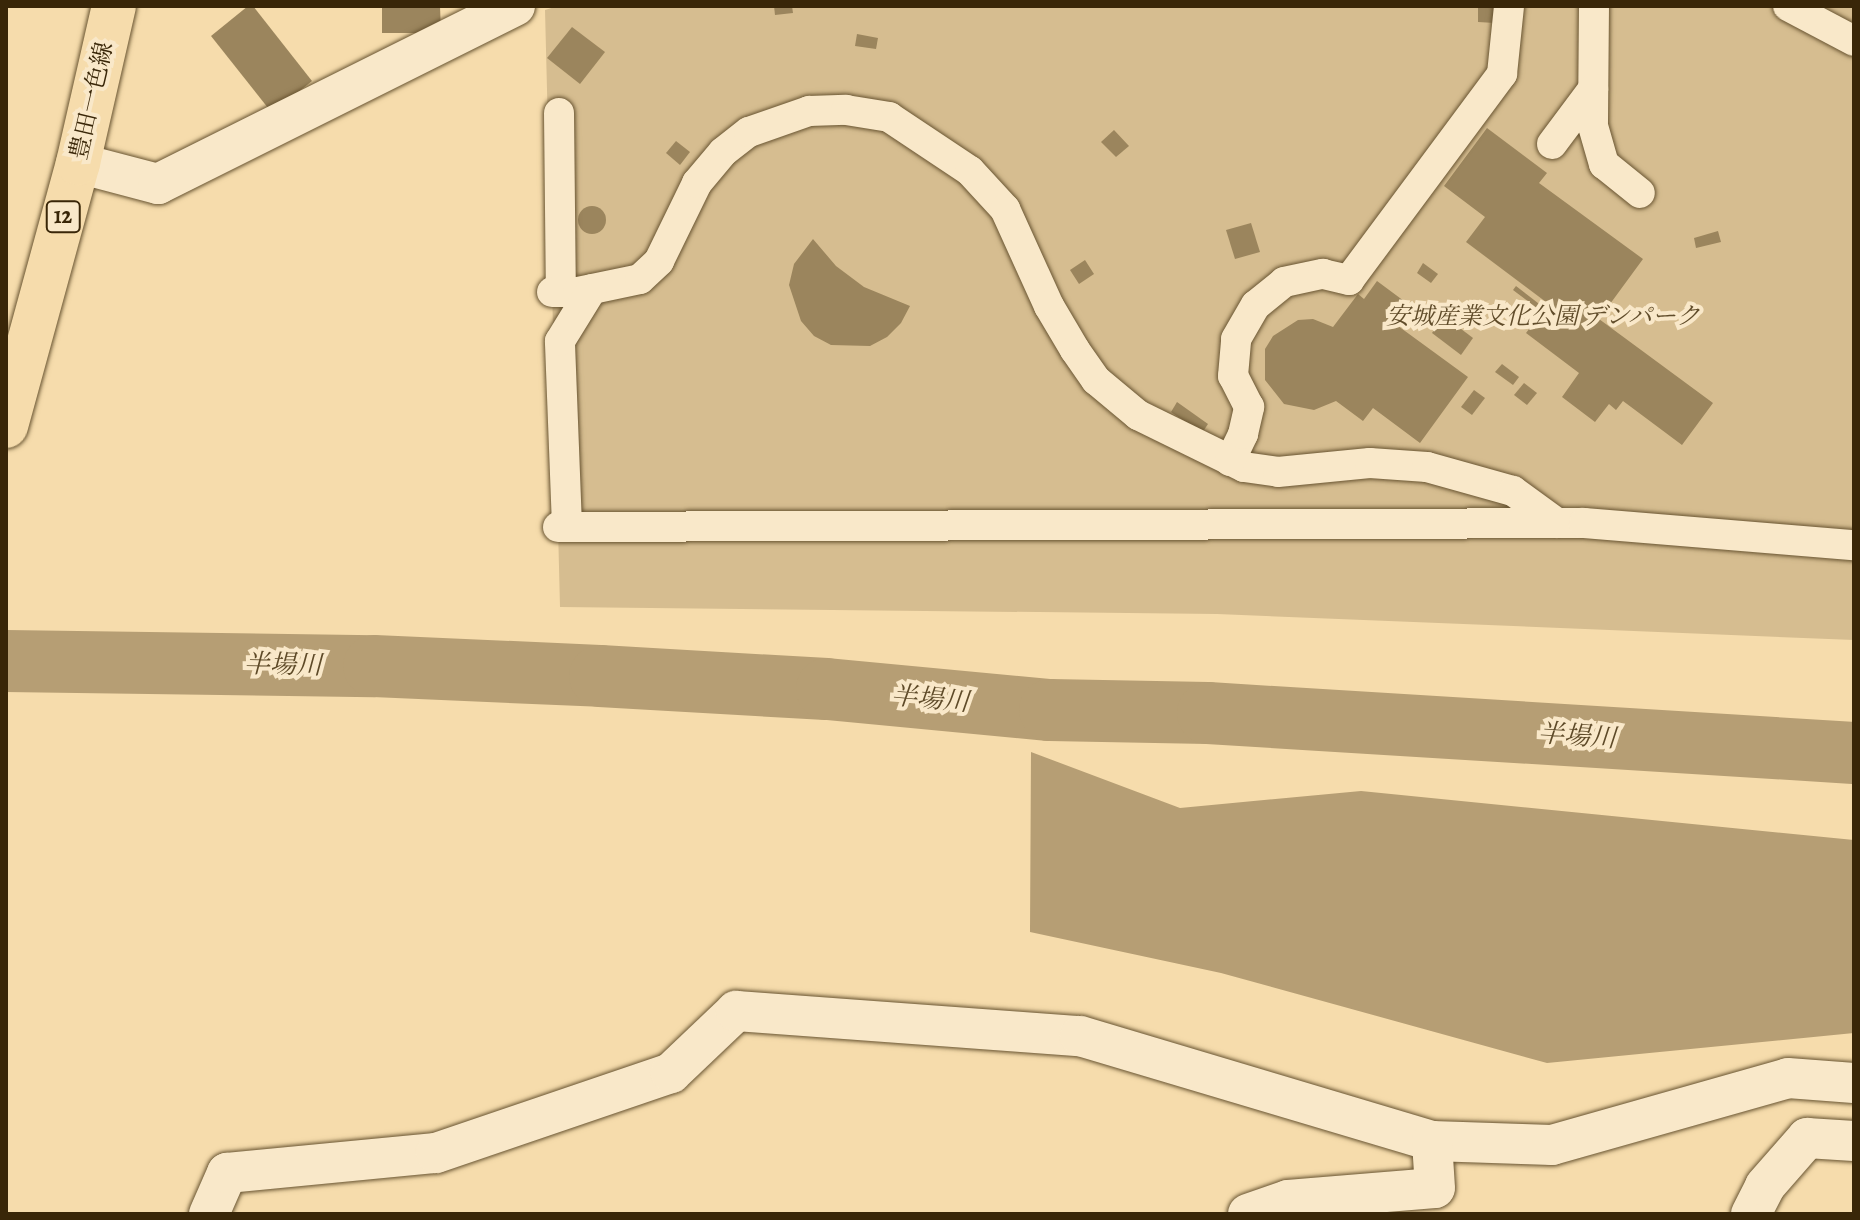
<!DOCTYPE html>
<meta charset="utf-8">
<style>
body{margin:0}
#map{position:relative;width:1860px;height:1220px;overflow:hidden;background:#f6dcac;font-family:Alegreya,"Noto Serif JP",serif}
div>[style]{position:absolute}
.green>*{inset:0;background:#d6bd90}
.water>*{inset:0;background:#b69e74}
.river>*{height:62px;margin:-31px;padding:0 31px;transform-origin:31px;border-radius:31px;background:#b69e74}
.building>*{inset:0;background:#9b855d}
.round{border-radius:50%}
.roads{filter:drop-shadow(0 0 2px #685431) drop-shadow(0 0 2px #685431)}
.pedestrian>*{height:30px;margin:-15px;padding:0 15px;transform-origin:15px;border-radius:15px;background:#f9e8c9}
.minor>*{height:40px;margin:-20px;padding:0 20px;transform-origin:20px;border-radius:20px;background:#f9e8c9}
.primary>*{height:44px;margin:-22px;padding:0 22px;transform-origin:22px;border-radius:22px;background:#f6dcac}
span{translate:-50% -50%;white-space:nowrap;text-align:center;line-height:1.15;-webkit-text-stroke:8px #f9e8c9;paint-order:stroke}
.shield-label span{padding:2px 6px;background:#f9e8c9;border:2px solid;border-radius:6px;-webkit-text-stroke-width:0}
.shield-label{font-size:22px;color:#392608;font-weight:700}
.street-label{font-size:24px;color:#392608}
.park-label{font-size:24px;color:#604c2a;font-style:italic}
.water-label{font-size:26px;color:#5e4a28;font-style:italic}
.frame{position:absolute;inset:0;border:8px solid #392608;pointer-events:none}
</style>
<div id="map">
<div class="green">
<div style="clip-path:polygon(558px 6px,1854px 6px,1854px 640px,1217px 614px,560px 607px,545px 10px)"></div>
</div>
<div class="water">
<div style="clip-path:polygon(1031px 752px,1180px 808px,1361px 791px,1854px 840px,1854px 1033px,1547px 1063px,1221px 973px,1030px 932px)"></div>
</div>
<div class="river">
<div style="left:6px;top:661px;width:368px;rotate:0.8deg"></div>
<div style="left:374px;top:666px;width:226px;rotate:2.5deg"></div>
<div style="left:600px;top:676px;width:227px;rotate:3.3deg"></div>
<div style="left:827px;top:689px;width:224px;rotate:5.4deg"></div>
<div style="left:1050px;top:710px;width:158px;rotate:1.1deg"></div>
<div style="left:1208px;top:713px;width:647px;rotate:3.54deg"></div>
</div>
<div class="building">
<div style="clip-path:polygon(248px 6px,253px 6px,312px 81px,272px 113px,211px 36px)"></div>
<div style="clip-path:polygon(382px 6px,440px 6px,441px 33px,382px 33px)"></div>
<div style="clip-path:polygon(774px 6px,792px 6px,793px 13px,775px 15px)"></div>
<div style="clip-path:polygon(1478px 6px,1495px 6px,1495px 23px,1478px 22px)"></div>
<div style="clip-path:polygon(572px 27px,605px 52px,580px 84px,547px 58px)"></div>
<div style="clip-path:polygon(857px 34px,878px 38px,876px 49px,855px 46px)"></div>
<div style="clip-path:polygon(1487px 128px,1547px 173px,1539px 183px,1643px 259px,1599px 319px,1713px 403px,1682px 445px,1623px 401px,1616px 410px,1609px 404px,1595px 422px,1562px 397px,1579px 373px,1526px 333px,1542px 312px,1513px 290px,1516px 286px,1547px 310px,1550px 305px,1466px 242px,1485px 217px,1444px 186px)"></div>
<div style="clip-path:polygon(1114px 130px,1129px 146px,1116px 157px,1101px 142px)"></div>
<div style="clip-path:polygon(676px 141px,690px 152px,680px 165px,666px 153px)"></div>
<div class="round" style="left:578px;top:206px;width:28px;height:28px"></div>
<div style="clip-path:polygon(1251px 223px,1260px 252px,1235px 259px,1226px 230px)"></div>
<div style="clip-path:polygon(1718px 231px,1721px 242px,1696px 248px,1694px 238px)"></div>
<div style="clip-path:polygon(813px 239px,836px 266px,864px 287px,910px 306px,901px 323px,887px 337px,870px 346px,831px 345px,814px 336px,801px 321px,789px 285px,794px 264px)"></div>
<div style="clip-path:polygon(1085px 260px,1094px 274px,1079px 284px,1070px 270px)"></div>
<div style="clip-path:polygon(1423px 263px,1438px 274px,1431px 283px,1417px 273px)"></div>
<div style="clip-path:polygon(1377px 281px,1408px 304px,1394px 323px,1468px 377px,1420px 443px,1373px 408px,1363px 421px,1336px 401px,1314px 410px,1284px 404px,1265px 380px,1265px 349px,1273px 336px,1298px 320px,1313px 319px,1333px 327px,1358px 294px,1364px 299px)"></div>
<div style="clip-path:polygon(1444px 316px,1473px 338px,1461px 355px,1432px 333px)"></div>
<div style="clip-path:polygon(1502px 364px,1519px 377px,1513px 385px,1495px 372px)"></div>
<div style="clip-path:polygon(1524px 383px,1537px 393px,1527px 405px,1514px 395px)"></div>
<div style="clip-path:polygon(1474px 390px,1485px 398px,1472px 415px,1461px 407px)"></div>
<div style="clip-path:polygon(1177px 402px,1208px 424px,1202px 433px,1171px 412px)"></div>
</div>
<div class="roads">
<div class="pedestrian">
<div style="left:1594px;top:6px;width:120px;rotate:90.5deg"></div>
<div style="left:1593px;top:126px;width:40px;rotate:74deg"></div>
<div style="left:1604px;top:164px;width:46px;rotate:38.9deg"></div>
<div style="left:1788px;top:6px;width:75px;rotate:27.9deg"></div>
<div style="left:559px;top:113px;width:179px;rotate:89.4deg"></div>
<div style="left:1552px;top:144px;width:69px;rotate:-53.3deg"></div>
<div style="left:552px;top:292px;width:26px"></div>
<div style="left:578px;top:292px;width:63px;rotate:-11.8deg"></div>
<div style="left:640px;top:279px;width:26px;rotate:-43deg"></div>
<div style="left:659px;top:261px;width:87px;rotate:-64deg"></div>
<div style="left:697px;top:183px;width:40px;rotate:-50deg"></div>
<div style="left:723px;top:152px;width:33px;rotate:-38deg"></div>
<div style="left:749px;top:132px;width:64px;rotate:-19.3deg"></div>
<div style="left:809px;top:111px;width:37px;rotate:-2deg"></div>
<div style="left:846px;top:110px;width:44px;rotate:9.2deg"></div>
<div style="left:889px;top:117px;width:97px;rotate:33.7deg"></div>
<div style="left:970px;top:171px;width:52px;rotate:47.4deg"></div>
<div style="left:1005px;top:209px;width:107px;rotate:65.6deg"></div>
<div style="left:1049px;top:306px;width:51px;rotate:59.4deg"></div>
<div style="left:1075px;top:350px;width:37px;rotate:55deg"></div>
<div style="left:1096px;top:380px;width:55px;rotate:39.8deg"></div>
<div style="left:1138px;top:415px;width:118px;rotate:26.1deg"></div>
<div style="left:1244px;top:467px;width:34px;rotate:8deg"></div>
<div style="left:1278px;top:472px;width:92px;rotate:-5.6deg"></div>
<div style="left:1370px;top:463px;width:57px;rotate:4deg"></div>
<div style="left:1427px;top:467px;width:89px;rotate:15.6deg"></div>
<div style="left:1513px;top:491px;width:54px;rotate:36deg"></div>
<div style="left:1230px;top:461px;width:30px;rotate:-64deg"></div>
<div style="left:1243px;top:434px;width:28px;rotate:-77deg"></div>
<div style="left:1249px;top:407px;width:35px;rotate:-117deg"></div>
<div style="left:1233px;top:376px;width:37px;rotate:-85deg"></div>
<div style="left:1236px;top:339px;width:39px;rotate:-60deg"></div>
<div style="left:1256px;top:305px;width:36px;rotate:-39deg"></div>
<div style="left:1284px;top:282px;width:40px;rotate:-12deg"></div>
<div style="left:1323px;top:274px;width:27px;rotate:13deg"></div>
<div style="left:1349px;top:280px;width:257px;rotate:-53.4deg"></div>
<div style="left:1502px;top:74px;width:68px;rotate:-84.1deg"></div>
<div style="left:567px;top:526px;width:185px;rotate:-92.2deg"></div>
<div style="left:560px;top:341px;width:61px;rotate:-58.4deg"></div>
<div style="left:558px;top:527px;width:1026px;rotate:-0.22deg"></div>
<div style="left:1584px;top:523px;width:271px;rotate:4.7deg"></div>
</div>
<div class="minor">
<div style="left:78px;top:163px;width:83px;rotate:14.7deg"></div>
<div style="left:158px;top:184px;width:399px;rotate:-26.5deg"></div>
<div style="left:209px;top:1214px;width:45px;rotate:-66.3deg"></div>
<div style="left:227px;top:1173px;width:210px;rotate:-5.5deg"></div>
<div style="left:436px;top:1153px;width:248px;rotate:-18.8deg"></div>
<div style="left:671px;top:1073px;width:90px;rotate:-43.6deg"></div>
<div style="left:736px;top:1011px;width:345px;rotate:4.2deg"></div>
<div style="left:1080px;top:1036px;width:367px;rotate:16.6deg"></div>
<div style="left:1432px;top:1141px;width:120px;rotate:1.9deg"></div>
<div style="left:1552px;top:1145px;width:245px;rotate:-15.8deg"></div>
<div style="left:1788px;top:1078px;width:66px;rotate:4.3deg"></div>
<div style="left:1248px;top:1214px;width:42px;rotate:-19.3deg"></div>
<div style="left:1288px;top:1200px;width:147px;rotate:-4.7deg"></div>
<div style="left:1435px;top:1188px;width:47px;rotate:-93.7deg"></div>
<div style="left:1751px;top:1214px;width:31px;rotate:-63deg"></div>
<div style="left:1765px;top:1186px;width:64px;rotate:-48.8deg"></div>
<div style="left:1807px;top:1138px;width:47px;rotate:3.7deg"></div>
</div>
<div class="primary">
<div style="left:6px;top:426px;width:273px;rotate:-74.7deg"></div>
<div style="left:78px;top:163px;width:161px;rotate:-77.1deg"></div>
</div>
</div>
<div class="shield-label">
<span style="left:63px;top:217px">12</span>
</div>
<div class="street-label">
<span style="left:92px;top:101px;rotate:-77deg">豊田一色線</span>
</div>
<div class="park-label">
<span style="left:1543px;top:317px">安城産業文化公園 デンパーク</span>
</div>
<div class="water-label">
<span style="left:283px;top:665px;rotate:1deg">半場川</span>
<span style="left:930px;top:699px;rotate:5deg">半場川</span>
<span style="left:1577px;top:736px;rotate:4deg">半場川</span>
</div>
<div class="frame"></div>
</div>
